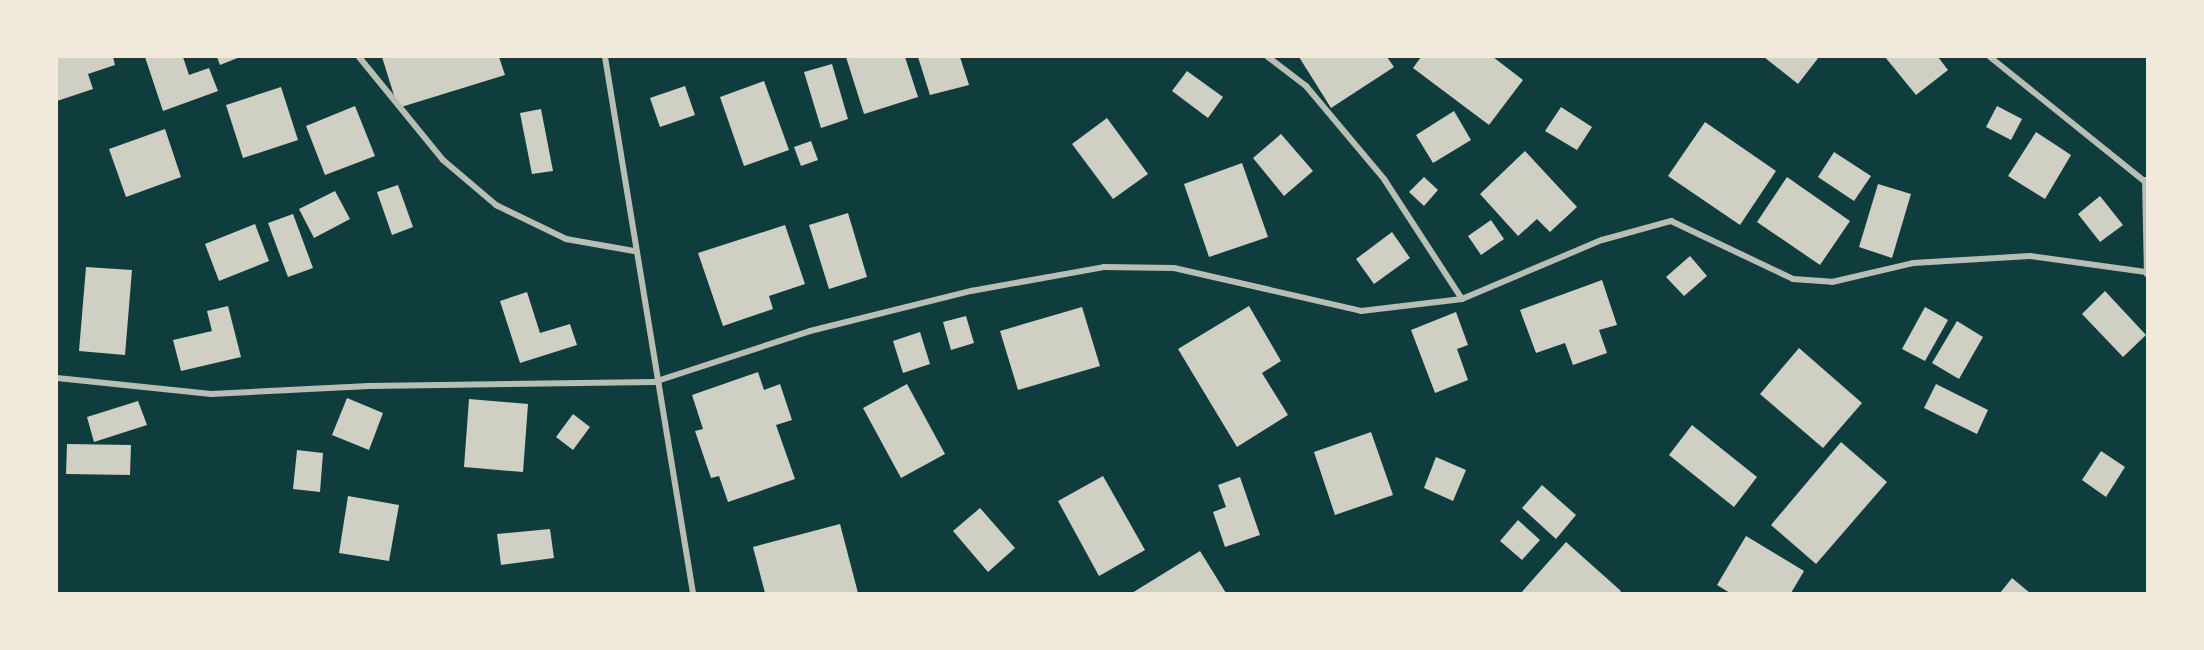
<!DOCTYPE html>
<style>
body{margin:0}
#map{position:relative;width:2204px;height:650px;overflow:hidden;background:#0f3d3e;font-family:"Fira Sans",sans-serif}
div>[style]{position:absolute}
.building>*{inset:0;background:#cfcfc3}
.minor>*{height:6px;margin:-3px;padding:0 3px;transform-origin:3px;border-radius:3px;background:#b8beb3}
span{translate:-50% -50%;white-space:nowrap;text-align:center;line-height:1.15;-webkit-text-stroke:5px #f1e9da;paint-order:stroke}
.frame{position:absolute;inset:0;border:58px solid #f1e9da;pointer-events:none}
</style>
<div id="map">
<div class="building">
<div style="clip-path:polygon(57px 57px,113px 57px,115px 65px,88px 74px,93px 89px,57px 101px)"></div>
<div style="clip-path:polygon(145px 57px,183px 57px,189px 75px,209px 68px,218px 91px,163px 111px)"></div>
<div style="clip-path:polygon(217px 57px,240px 57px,220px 65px)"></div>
<div style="clip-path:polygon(382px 57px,499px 57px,505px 75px,398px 108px)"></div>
<div style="clip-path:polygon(846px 57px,905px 57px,918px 97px,864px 114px)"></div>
<div style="clip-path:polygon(918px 57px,960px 57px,969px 85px,930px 95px)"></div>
<div style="clip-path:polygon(1299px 57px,1387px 57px,1394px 67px,1331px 108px)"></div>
<div style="clip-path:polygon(1421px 57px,1493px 57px,1523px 80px,1489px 125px,1413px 68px)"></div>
<div style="clip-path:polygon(1764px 57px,1819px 57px,1798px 84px)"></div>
<div style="clip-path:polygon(1885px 57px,1938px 57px,1948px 70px,1916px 95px)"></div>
<div style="clip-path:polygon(832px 64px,848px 119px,821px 128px,804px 72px)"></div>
<div style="clip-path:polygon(1187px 71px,1223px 97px,1208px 118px,1172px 91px)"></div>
<div style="clip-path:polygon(764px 81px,789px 150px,744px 166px,720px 97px)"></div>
<div style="clip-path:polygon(685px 86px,695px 115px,660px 127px,650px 98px)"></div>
<div style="clip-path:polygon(281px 87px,298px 140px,243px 158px,226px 105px)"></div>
<div style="clip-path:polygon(355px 106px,375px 156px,325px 175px,306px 126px)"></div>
<div style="clip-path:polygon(1997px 106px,2022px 119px,2011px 140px,1986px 127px)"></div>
<div style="clip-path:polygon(1561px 107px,1592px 127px,1577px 150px,1545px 131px)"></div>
<div style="clip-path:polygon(541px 109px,553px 171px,532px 174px,520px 113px)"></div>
<div style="clip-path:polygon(1454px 111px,1471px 140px,1433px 163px,1416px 135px)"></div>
<div style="clip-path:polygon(1107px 118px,1148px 174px,1113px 199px,1072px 144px)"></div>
<div style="clip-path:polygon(1705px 122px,1776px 171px,1740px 225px,1668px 176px)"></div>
<div style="clip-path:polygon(165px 129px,181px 177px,126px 197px,109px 149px)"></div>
<div style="clip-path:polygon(2036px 132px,2071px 155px,2045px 199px,2008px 176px)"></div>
<div style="clip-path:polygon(1281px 134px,1313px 171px,1284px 196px,1253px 158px)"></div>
<div style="clip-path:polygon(811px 141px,818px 160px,801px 166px,794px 147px)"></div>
<div style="clip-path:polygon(1525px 151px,1577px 207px,1550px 232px,1537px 219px,1518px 236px,1480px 194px)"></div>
<div style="clip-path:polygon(1834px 152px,1871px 176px,1854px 201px,1818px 177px)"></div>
<div style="clip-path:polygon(1242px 163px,1268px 237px,1209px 257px,1184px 184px)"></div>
<div style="clip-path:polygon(1424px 177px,1438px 190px,1424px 206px,1409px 192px)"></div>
<div style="clip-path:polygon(1787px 177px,1850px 221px,1820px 265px,1757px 222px)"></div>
<div style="clip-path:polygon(1878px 184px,1911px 194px,1892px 258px,1859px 247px)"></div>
<div style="clip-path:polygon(398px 185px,413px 227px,392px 235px,377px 192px)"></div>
<div style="clip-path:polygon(335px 191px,350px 219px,314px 238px,299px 209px)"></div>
<div style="clip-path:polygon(2100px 196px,2123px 225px,2100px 242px,2078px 214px)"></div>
<div style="clip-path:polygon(848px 213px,867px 277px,829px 289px,809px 225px)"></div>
<div style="clip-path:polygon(293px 214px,313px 268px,288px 277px,268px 223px)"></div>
<div style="clip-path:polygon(1491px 220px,1504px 239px,1481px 255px,1468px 236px)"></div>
<div style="clip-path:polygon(255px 224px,269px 261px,219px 281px,205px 244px)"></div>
<div style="clip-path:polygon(785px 225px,805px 284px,769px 296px,773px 309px,723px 326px,698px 253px)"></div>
<div style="clip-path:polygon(1392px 232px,1410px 258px,1374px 284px,1356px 259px)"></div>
<div style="clip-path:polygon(1690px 256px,1707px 276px,1684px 296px,1666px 277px)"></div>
<div style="clip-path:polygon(86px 267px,132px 270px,125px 355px,79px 351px)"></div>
<div style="clip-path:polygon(1602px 280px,1617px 325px,1599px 330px,1607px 353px,1573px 365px,1565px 343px,1536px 353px,1520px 310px)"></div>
<div style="clip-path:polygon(2105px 291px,2146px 335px,2123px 357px,2082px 314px)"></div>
<div style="clip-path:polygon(527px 292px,540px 333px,570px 324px,577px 345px,520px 363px,500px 301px)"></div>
<div style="clip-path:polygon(228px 306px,241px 357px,181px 371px,173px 340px,212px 331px,207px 311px)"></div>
<div style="clip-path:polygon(1249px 306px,1281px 361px,1262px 373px,1288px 415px,1237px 447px,1178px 349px)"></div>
<div style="clip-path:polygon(1082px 307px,1100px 366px,1018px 390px,1000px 331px)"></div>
<div style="clip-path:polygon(1925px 307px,1948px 320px,1925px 361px,1902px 349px)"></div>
<div style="clip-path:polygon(1456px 312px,1468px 345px,1457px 349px,1468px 380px,1435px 393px,1411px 330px)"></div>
<div style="clip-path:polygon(966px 316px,974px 343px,951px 350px,943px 322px)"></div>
<div style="clip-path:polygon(1957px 321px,1983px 337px,1959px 379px,1932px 363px)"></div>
<div style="clip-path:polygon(920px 332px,930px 364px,903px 373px,893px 341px)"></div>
<div style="clip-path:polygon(1799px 348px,1862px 403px,1823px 448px,1760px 394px)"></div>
<div style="clip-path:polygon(758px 372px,764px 390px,780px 384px,792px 420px,776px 425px,795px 479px,728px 502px,719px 476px,711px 478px,695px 431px,703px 429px,692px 395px)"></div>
<div style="clip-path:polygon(907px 384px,945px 454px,901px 478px,863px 408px)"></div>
<div style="clip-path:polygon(1936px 384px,1988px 410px,1977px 434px,1924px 408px)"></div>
<div style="clip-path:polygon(347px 398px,383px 413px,369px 450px,332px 435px)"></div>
<div style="clip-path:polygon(469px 399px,528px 404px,523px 472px,464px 467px)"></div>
<div style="clip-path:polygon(138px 401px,147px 425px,94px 442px,87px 417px)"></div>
<div style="clip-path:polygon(573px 414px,590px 427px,573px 450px,556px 437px)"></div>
<div style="clip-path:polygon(1692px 425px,1757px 477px,1734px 507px,1669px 455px)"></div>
<div style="clip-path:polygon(1371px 432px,1393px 495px,1335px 515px,1314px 452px)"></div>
<div style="clip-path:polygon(1841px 442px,1887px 482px,1816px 564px,1771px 525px)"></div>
<div style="clip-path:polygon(67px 444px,131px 445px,130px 475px,66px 474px)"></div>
<div style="clip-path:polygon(297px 450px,323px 453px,320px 492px,293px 489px)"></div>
<div style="clip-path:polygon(2101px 451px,2125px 467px,2106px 497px,2082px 480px)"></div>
<div style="clip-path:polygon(1436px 457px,1466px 470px,1453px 501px,1424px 488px)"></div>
<div style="clip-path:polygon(1103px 476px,1145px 550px,1099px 576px,1058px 501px)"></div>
<div style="clip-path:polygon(1240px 477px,1260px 535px,1225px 547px,1213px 512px,1226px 507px,1218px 485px)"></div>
<div style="clip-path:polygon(1542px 485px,1576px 515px,1556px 539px,1522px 508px)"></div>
<div style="clip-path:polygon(348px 496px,399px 505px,389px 561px,339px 553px)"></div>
<div style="clip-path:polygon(980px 508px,1015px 548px,988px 572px,953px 531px)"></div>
<div style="clip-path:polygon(1518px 520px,1540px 540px,1522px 560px,1500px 541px)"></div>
<div style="clip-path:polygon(840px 524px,858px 593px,765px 593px,753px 547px)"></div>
<div style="clip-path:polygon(550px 529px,554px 558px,501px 565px,497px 534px)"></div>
<div style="clip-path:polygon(1746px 536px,1804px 571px,1791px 593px,1730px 593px,1717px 585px)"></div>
<div style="clip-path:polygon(1566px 542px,1621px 591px,1619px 593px,1521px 593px)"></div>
<div style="clip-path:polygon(1200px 551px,1226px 593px,1132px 593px)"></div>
<div style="clip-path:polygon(2012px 578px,2030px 593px,2000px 593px)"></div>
</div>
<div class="minor">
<div style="left:359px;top:57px;width:133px;rotate:50.8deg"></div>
<div style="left:443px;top:160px;width:70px;rotate:40.3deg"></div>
<div style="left:496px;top:205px;width:78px;rotate:25.9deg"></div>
<div style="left:566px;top:239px;width:69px;rotate:10deg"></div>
<div style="left:605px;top:57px;width:543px;rotate:80.68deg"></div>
<div style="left:1268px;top:57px;width:48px;rotate:37.3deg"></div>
<div style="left:1306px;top:86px;width:121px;rotate:50deg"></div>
<div style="left:1384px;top:179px;width:143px;rotate:57deg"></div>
<div style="left:1990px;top:57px;width:198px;rotate:38.8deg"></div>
<div style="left:2145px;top:180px;width:94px;rotate:88.8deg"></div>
<div style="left:57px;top:378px;width:155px;rotate:5.9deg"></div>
<div style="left:211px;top:394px;width:158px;rotate:-2.9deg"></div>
<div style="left:369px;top:386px;width:285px;rotate:-0.8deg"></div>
<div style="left:654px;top:382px;width:164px;rotate:-18.1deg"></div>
<div style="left:810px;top:331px;width:166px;rotate:-14deg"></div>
<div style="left:971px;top:291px;width:135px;rotate:-10.2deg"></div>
<div style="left:1104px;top:267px;width:70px;rotate:0.8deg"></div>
<div style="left:1174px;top:268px;width:192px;rotate:12.9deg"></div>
<div style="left:1361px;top:311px;width:102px;rotate:-6.8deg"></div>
<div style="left:1462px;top:299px;width:152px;rotate:-22.9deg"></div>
<div style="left:1602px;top:240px;width:72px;rotate:-15.4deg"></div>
<div style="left:1671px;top:221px;width:135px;rotate:25.4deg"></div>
<div style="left:1793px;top:279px;width:39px;rotate:4deg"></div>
<div style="left:1832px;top:282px;width:83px;rotate:-13.2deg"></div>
<div style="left:1913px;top:263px;width:117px;rotate:-3.4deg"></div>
<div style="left:2030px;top:256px;width:117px;rotate:7.9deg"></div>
</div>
<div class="frame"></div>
</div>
